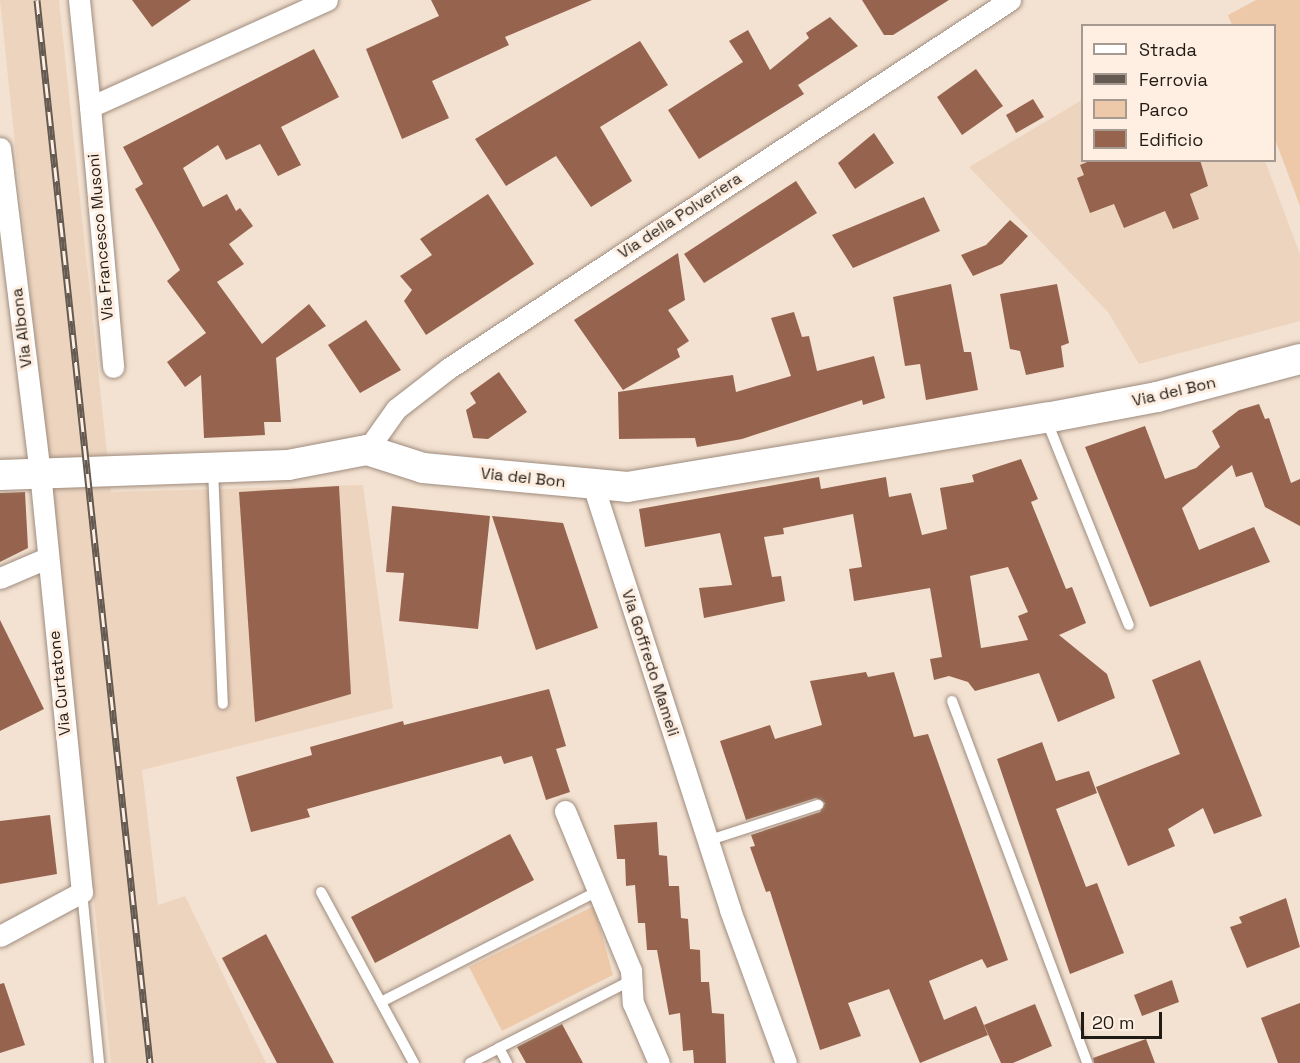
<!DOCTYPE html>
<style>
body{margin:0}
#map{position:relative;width:1300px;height:1063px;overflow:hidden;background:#f3e1d1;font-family:"Space Grotesk",sans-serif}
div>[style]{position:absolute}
.built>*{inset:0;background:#edd4bf}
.green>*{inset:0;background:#edc9aa}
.building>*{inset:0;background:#96644e}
.roads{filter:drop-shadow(0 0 2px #9e8c7e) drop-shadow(0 0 2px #9e8c7e)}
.lane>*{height:10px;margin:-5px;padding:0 5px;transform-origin:5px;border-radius:5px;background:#fff}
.street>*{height:21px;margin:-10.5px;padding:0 10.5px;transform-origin:10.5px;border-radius:10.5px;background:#fff}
.secondary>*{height:30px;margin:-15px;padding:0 15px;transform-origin:15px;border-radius:15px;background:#fff}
.rail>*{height:7px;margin-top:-3.5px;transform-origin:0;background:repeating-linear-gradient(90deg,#feefe2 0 14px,#645a51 0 28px);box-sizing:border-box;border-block:2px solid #645a51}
span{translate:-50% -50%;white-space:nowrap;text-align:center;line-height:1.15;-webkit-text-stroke:6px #feefe2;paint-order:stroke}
.street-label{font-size:16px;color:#211b15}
.legend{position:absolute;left:1081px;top:24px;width:195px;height:138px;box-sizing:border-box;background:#feefe2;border:2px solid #a69a90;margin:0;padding:8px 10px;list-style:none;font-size:18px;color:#211b15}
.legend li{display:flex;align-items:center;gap:12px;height:30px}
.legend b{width:30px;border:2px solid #a69a90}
.scale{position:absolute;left:1081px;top:1012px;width:81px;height:27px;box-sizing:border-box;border:3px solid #211b15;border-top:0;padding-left:8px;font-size:18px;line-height:21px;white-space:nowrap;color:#211b15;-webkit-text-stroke:4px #feefe2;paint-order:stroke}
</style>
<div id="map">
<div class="built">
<div style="clip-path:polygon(0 0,59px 0,111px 492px,363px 485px,393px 708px,142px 770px,158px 905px,185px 896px,266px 1063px,111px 1063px)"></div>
<div style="clip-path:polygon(1082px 100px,1082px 160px,1265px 161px,1300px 254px,1300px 321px,1139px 364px,1108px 312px,969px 167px)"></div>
</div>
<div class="green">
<div style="clip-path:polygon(1256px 0,1300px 0,1300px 206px,1275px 139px,1274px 26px,1232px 25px,1228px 15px)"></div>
<div style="clip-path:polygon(594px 906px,613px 975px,502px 1031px,469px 967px)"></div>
</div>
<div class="building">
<div style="clip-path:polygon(132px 0,191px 0,152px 27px)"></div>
<div style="clip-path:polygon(431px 0,592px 0,505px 37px,509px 45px,432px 81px,449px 118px,402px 139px,366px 49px,439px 16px)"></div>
<div style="clip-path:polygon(862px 0,949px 0,893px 35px,884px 35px)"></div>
<div style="clip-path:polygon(830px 17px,858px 46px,798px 85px,804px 94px,699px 159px,668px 110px,743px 62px,729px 41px,748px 30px,770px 70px,809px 38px,806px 33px)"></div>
<div style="clip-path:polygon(640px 41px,668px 85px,600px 127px,632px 181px,591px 207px,556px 156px,506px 186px,475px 139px)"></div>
<div style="clip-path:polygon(314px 49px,339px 97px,281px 127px,301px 165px,278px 176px,260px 144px,226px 160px,218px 145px,183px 168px,203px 207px,227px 194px,236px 211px,240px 208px,253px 226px,229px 244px,244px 264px,217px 282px,262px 344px,309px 304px,326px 326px,276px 358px,281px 422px,264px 422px,265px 435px,204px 438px,201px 375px,185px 387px,167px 362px,206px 333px,167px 281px,180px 270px,135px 189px,143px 184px,123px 147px)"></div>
<div style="clip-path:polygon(976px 69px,1003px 106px,962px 135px,937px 97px)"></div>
<div style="clip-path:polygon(1033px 99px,1044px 117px,1016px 133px,1006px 115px)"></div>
<div style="clip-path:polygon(874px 133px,894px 163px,855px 189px,838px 163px)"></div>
<div style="clip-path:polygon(1092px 160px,1200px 160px,1208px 186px,1190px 194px,1199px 219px,1173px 229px,1165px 211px,1124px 228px,1114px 204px,1090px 213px,1077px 178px,1084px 175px,1080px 165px)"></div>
<div style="clip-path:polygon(796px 181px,817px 213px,704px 283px,684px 254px)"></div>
<div style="clip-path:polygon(488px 194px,534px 264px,426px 335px,404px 301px,412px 290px,400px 276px,432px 255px,420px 239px)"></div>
<div style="clip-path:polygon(924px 197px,940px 231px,853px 268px,832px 235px)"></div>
<div style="clip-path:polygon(1010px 220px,1028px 236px,1002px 264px,973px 276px,961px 255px,986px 245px)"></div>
<div style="clip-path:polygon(678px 253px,685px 300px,668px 310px,689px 341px,677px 349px,680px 357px,623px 390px,574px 320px)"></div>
<div style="clip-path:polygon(951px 284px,964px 352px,971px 352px,978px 390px,926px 400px,920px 364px,905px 366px,893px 297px)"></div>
<div style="clip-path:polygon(1057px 284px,1069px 343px,1061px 346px,1064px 367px,1026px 375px,1020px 351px,1010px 349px,1000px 294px)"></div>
<div style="clip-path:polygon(794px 312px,802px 337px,809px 336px,817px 371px,874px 356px,885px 398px,863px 405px,862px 400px,742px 439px,697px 447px,695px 438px,619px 439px,618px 392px,733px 375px,736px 392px,791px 376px,771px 318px)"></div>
<div style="clip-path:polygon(366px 320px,401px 370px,360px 393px,328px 345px)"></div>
<div style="clip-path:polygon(499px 372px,527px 412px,488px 439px,473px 438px,466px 410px,476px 403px,470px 393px)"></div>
<div style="clip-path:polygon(1259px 404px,1265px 419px,1269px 418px,1291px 483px,1300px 479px,1300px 526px,1265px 507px,1252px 472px,1236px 477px,1232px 465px,1182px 508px,1199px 550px,1254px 527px,1270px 562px,1150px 607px,1085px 447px,1145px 426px,1165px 479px,1196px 468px,1220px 447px,1212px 431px,1239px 410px)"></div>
<div style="clip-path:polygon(evenodd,1021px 459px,1038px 499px,1031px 502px,1066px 589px,1072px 587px,1086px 623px,1059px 635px,1107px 674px,1115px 698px,1058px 722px,1039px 673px,975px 691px,968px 682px,949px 676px,934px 680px,930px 659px,942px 657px,930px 588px,854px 601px,849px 569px,862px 567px,853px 514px,783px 528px,784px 534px,764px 537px,772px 577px,781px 576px,785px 601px,704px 618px,699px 588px,732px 585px,720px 533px,645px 547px,639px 509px,819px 477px,821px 489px,886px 477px,889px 497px,911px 493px,922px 535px,947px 529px,940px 488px,974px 482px,972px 475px,1021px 459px,1008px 567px,1028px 612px,1018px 616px,1028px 640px,981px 648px,970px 576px,1008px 567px)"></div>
<div style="clip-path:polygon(339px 486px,351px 694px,255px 722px,239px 492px)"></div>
<div style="clip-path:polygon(25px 492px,28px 548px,0 562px,0 493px)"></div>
<div style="clip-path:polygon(392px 506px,490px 516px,478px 629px,399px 621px,404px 573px,386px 572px)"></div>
<div style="clip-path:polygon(492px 516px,563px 523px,598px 628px,536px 650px)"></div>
<div style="clip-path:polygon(0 620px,44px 709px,0 731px)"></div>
<div style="clip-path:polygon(1200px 660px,1262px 816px,1214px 834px,1203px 808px,1168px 829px,1175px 846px,1128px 866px,1096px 787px,1180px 754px,1152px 680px)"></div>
<div style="clip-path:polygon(866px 672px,868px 677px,894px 672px,914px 737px,928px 734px,1008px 960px,987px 968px,982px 959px,929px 981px,944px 1020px,976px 1006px,988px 1035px,920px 1063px,889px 989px,848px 1003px,861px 1036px,820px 1050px,770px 891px,766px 892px,750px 847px,755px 846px,751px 835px,820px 812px,825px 803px,816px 798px,746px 820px,720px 741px,770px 725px,775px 739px,822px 725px,810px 681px)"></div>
<div style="clip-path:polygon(549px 689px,566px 746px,556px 749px,570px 792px,546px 800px,532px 756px,504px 764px,501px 756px,307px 809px,310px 817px,251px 832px,236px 777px,312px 755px,310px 747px,403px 721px,404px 725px)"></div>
<div style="clip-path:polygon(1042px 742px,1056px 781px,1089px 771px,1097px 793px,1056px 809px,1086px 887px,1097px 883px,1124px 953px,1070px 974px,997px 759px)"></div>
<div style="clip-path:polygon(50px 815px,57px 874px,0 884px,0 821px)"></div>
<div style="clip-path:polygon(657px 822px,659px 855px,667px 856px,669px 886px,679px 886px,681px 918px,688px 919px,690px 949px,700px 950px,701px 982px,709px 982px,712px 1013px,724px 1014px,726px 1063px,694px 1063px,693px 1050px,683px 1051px,680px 1013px,669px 1015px,657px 950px,647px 950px,645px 923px,638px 923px,635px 885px,626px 886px,625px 859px,617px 859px,614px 825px)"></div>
<div style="clip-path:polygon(510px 834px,534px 880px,375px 963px,351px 917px)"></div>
<div style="clip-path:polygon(1286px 898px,1300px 947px,1247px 968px,1230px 927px,1242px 923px,1239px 917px)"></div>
<div style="clip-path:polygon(266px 934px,334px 1063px,277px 1063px,222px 958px)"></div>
<div style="clip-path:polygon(1172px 980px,1179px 1002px,1142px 1016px,1134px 995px)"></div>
<div style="clip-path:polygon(4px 983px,25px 1045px,0 1053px,0 984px)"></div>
<div style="clip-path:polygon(1300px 1003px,1300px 1063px,1278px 1063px,1261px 1018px)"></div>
<div style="clip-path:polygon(1035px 1004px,1052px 1046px,1013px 1063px,1001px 1063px,984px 1025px)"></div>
<div style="clip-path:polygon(562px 1024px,583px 1063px,526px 1063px,517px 1047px)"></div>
<div style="clip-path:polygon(1146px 1039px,1155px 1063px,1094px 1063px,1093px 1058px)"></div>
</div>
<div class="roads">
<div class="lane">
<div style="left:1046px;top:419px;width:222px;rotate:68.1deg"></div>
<div style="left:213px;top:469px;width:235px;rotate:87.6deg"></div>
<div style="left:952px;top:701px;width:386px;rotate:69.5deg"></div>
<div style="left:707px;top:841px;width:117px;rotate:-18deg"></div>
<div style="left:82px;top:892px;width:172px;rotate:84.3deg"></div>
<div style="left:321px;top:892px;width:195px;rotate:61.5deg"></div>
<div style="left:381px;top:1002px;width:244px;rotate:-27.1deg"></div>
<div style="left:470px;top:1063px;width:33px;rotate:-27deg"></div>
<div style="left:507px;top:1063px;width:17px;rotate:-118deg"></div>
<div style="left:499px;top:1048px;width:149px;rotate:-27.1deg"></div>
</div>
<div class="street">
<div style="left:79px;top:0;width:108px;rotate:84.1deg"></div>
<div style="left:90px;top:107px;width:260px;rotate:-24.3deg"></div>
<div style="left:90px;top:107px;width:261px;rotate:84.9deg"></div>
<div style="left:0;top:148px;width:326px;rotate:83deg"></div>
<div style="left:40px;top:472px;width:422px;rotate:84.3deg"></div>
<div style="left:82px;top:892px;width:93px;rotate:151.8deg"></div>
<div style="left:367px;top:450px;width:50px;rotate:-54.7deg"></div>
<div style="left:396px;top:409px;width:67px;rotate:-37.7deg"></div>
<div style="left:449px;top:368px;width:671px;rotate:-33.26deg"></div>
<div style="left:593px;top:485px;width:447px;rotate:72.1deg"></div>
<div style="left:730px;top:910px;width:163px;rotate:69.9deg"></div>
<div style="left:0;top:578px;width:51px;rotate:-23.1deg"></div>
<div style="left:565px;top:811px;width:172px;rotate:67.5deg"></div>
<div style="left:631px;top:970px;width:33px;rotate:87deg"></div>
<div style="left:633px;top:1003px;width:65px;rotate:66.6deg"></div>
</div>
<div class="secondary">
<div style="left:0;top:475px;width:288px;rotate:-2deg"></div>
<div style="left:288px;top:465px;width:80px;rotate:-10.8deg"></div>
<div style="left:367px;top:450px;width:59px;rotate:17.8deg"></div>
<div style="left:423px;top:468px;width:205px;rotate:5.3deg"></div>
<div style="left:627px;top:487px;width:425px;rotate:-9.4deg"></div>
<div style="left:1046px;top:418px;width:113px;rotate:-10.7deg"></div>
<div style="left:1157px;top:397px;width:148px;rotate:-14.9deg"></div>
</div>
</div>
<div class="rail">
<div style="left:37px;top:0;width:1069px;rotate:83.93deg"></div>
</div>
<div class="street-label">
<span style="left:680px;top:216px;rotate:-33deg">Via della Polveriera</span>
<span style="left:101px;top:237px;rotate:-95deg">Via Francesco Musoni</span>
<span style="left:22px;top:328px;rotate:-97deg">Via Albona</span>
<span style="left:1174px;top:392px;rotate:-13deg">Via del Bon</span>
<span style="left:523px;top:478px;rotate:6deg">Via del Bon</span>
<span style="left:650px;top:663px;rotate:72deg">Via Goffredo Mameli</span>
<span style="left:60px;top:683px;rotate:-96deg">Via Curtatone</span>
</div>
<ul class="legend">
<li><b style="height:8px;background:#fff"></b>Strada</li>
<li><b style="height:8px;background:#645a51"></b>Ferrovia</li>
<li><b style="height:16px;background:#edc9aa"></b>Parco</li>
<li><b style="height:16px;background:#96644e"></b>Edificio</li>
</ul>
<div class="scale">20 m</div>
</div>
